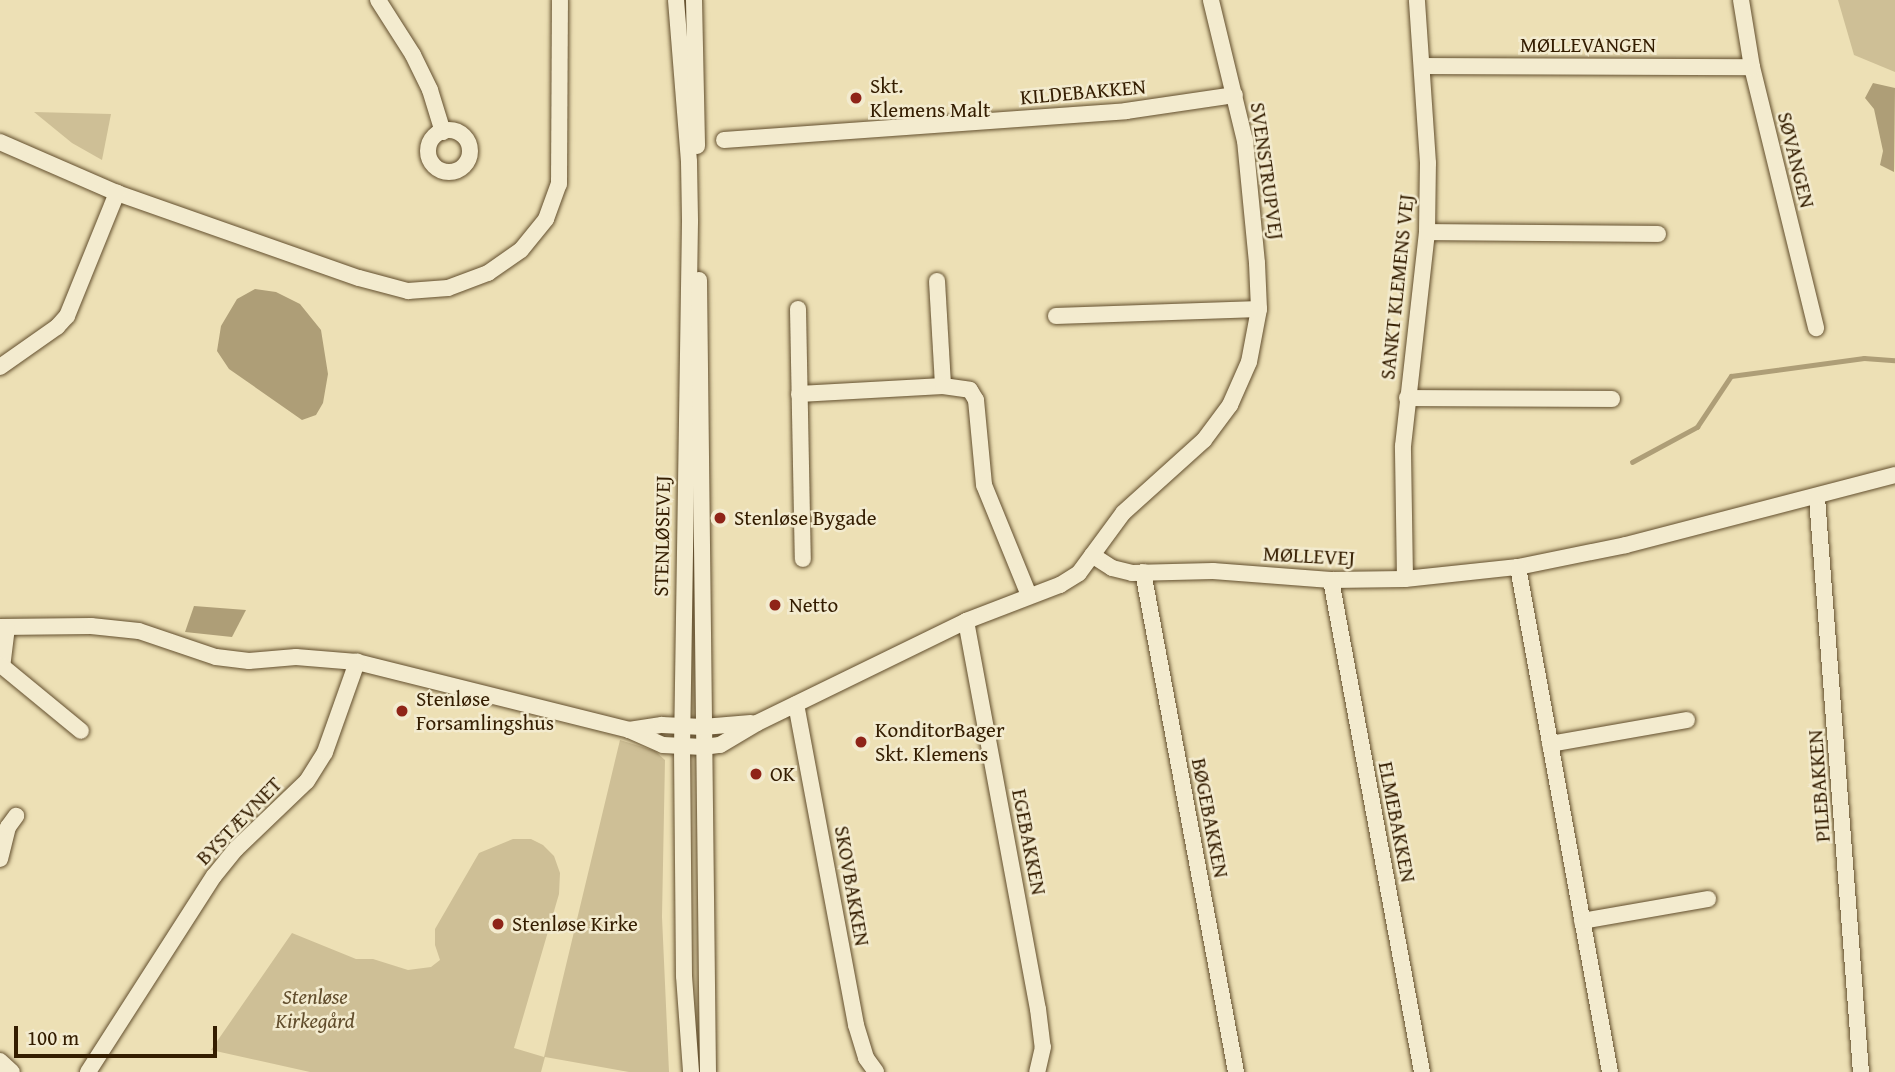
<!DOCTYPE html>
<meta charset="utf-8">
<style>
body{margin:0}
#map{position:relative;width:1895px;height:1072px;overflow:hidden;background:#ede0b5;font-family:"Gentium Book Plus",serif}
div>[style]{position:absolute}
.green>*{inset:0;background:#cebf96}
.water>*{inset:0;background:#ae9e77}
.stream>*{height:4.5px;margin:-2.25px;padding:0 2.25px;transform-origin:2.25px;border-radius:2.25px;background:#ae9e77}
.roads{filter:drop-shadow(0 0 2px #624e2d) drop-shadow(0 0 2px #624e2d)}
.minor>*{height:16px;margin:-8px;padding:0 8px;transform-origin:8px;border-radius:8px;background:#f3ebcf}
.minor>.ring{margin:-8px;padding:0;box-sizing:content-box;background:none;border:16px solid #f3ebcf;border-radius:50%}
.dots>*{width:19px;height:19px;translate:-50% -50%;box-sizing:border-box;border:4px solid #f3ebcf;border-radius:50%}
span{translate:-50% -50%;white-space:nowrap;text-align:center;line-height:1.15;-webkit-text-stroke:5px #f3ebcf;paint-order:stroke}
.street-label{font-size:21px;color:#341d00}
.poi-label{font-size:21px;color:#341d00}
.left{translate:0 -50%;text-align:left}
.park-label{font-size:21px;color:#624e2d;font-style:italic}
.scale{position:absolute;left:14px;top:1026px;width:203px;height:32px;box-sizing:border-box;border:4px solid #341d00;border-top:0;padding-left:9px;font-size:21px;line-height:24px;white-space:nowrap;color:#341d00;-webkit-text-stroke:5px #f3ebcf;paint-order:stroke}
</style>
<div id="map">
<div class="green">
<div style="clip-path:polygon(1838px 0,1895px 0,1895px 72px,1854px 55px)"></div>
<div style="clip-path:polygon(34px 112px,111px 114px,102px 160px,72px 143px)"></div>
<div style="clip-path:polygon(620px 740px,655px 751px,665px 760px,662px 917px,669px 1072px,629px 1072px,545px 1057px,541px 1072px,310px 1072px,211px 1050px,292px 933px,356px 959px,373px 959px,408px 970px,431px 967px,440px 960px,435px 945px,435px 929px,479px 853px,513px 839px,531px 839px,543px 845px,554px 856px,560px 873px,559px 894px,514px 1048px,544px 1057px)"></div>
</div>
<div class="water">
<div style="clip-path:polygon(1873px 83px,1895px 88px,1894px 172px,1880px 165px,1883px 151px,1874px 109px,1865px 98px)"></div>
<div style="clip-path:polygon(255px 289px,276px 292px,300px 304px,321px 330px,328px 374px,323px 403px,316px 415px,302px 420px,292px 413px,229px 369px,217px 351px,221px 326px,237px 299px)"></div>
<div style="clip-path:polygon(194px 606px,246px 610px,232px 637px,185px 632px)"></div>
</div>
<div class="stream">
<div style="left:1632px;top:462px;width:74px;rotate:-28.3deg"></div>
<div style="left:1697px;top:427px;width:61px;rotate:-56.3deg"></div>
<div style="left:1731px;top:376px;width:134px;rotate:-7.7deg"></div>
<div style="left:1864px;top:358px;width:31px;rotate:4deg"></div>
</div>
<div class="roads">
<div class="minor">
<div style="left:378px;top:0;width:65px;rotate:57.5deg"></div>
<div style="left:413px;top:55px;width:39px;rotate:64deg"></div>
<div style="left:430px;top:90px;width:44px;rotate:72.8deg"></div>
<div style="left:676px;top:0;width:163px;rotate:85.4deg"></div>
<div style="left:689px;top:162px;width:60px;rotate:89deg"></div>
<div style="left:690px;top:222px;width:525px;rotate:90.87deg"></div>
<div style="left:682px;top:747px;width:229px;rotate:89.5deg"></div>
<div style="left:684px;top:976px;width:96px;rotate:85.8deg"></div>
<div style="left:694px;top:0;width:146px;rotate:88.8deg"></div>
<div style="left:1741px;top:0;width:68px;rotate:80.7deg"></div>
<div style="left:1752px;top:67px;width:269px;rotate:76.2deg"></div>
<div style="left:1423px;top:66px;width:329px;rotate:0.2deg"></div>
<div class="ring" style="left:428px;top:130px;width:26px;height:26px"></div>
<div style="left:724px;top:140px;width:403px;rotate:-4.1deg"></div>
<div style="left:1126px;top:111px;width:110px;rotate:-8.4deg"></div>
<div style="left:0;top:142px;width:128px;rotate:23.6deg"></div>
<div style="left:117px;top:193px;width:256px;rotate:19.4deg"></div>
<div style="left:359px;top:278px;width:51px;rotate:14.9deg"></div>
<div style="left:408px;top:291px;width:40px;rotate:-4.3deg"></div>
<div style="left:448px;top:288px;width:43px;rotate:-20.6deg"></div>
<div style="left:488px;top:273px;width:40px;rotate:-34.9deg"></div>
<div style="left:521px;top:250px;width:40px;rotate:-51deg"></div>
<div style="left:546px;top:219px;width:37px;rotate:-70deg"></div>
<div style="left:559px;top:184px;width:184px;rotate:-89.7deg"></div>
<div style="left:1427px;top:232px;width:231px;rotate:0.5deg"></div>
<div style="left:699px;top:280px;width:792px;rotate:89.35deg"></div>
<div style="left:937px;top:281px;width:105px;rotate:86.7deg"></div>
<div style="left:798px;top:309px;width:250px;rotate:88.9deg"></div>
<div style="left:1056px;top:316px;width:203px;rotate:-2deg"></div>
<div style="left:0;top:367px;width:70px;rotate:-35.1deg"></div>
<div style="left:57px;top:327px;width:15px;rotate:-48deg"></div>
<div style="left:67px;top:316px;width:133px;rotate:-67.9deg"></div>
<div style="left:799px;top:394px;width:144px;rotate:-3.2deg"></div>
<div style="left:943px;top:386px;width:27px;rotate:8deg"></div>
<div style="left:970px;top:390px;width:12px;rotate:59deg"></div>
<div style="left:976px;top:400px;width:85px;rotate:84.6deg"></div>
<div style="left:984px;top:485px;width:119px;rotate:67.8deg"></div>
<div style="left:1407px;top:398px;width:205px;rotate:0.3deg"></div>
<div style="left:1817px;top:498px;width:576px;rotate:85.62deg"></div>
<div style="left:1092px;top:555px;width:24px;rotate:33deg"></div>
<div style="left:1112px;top:568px;width:21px;rotate:14deg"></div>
<div style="left:1132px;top:573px;width:81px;rotate:-1.4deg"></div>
<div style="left:1213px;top:571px;width:118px;rotate:4.4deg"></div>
<div style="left:1331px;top:580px;width:74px;rotate:-0.8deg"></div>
<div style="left:1405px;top:579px;width:114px;rotate:-6.1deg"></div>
<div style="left:1518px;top:567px;width:110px;rotate:-11.5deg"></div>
<div style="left:1626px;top:545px;width:278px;rotate:-14.6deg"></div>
<div style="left:1518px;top:567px;width:513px;rotate:79.68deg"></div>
<div style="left:1143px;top:572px;width:509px;rotate:79.46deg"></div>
<div style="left:1405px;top:579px;width:133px;rotate:-90.9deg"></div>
<div style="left:1403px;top:446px;width:215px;rotate:-83.6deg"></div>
<div style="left:1427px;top:232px;width:69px;rotate:-89.2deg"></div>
<div style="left:1428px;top:163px;width:163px;rotate:-93.9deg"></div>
<div style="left:1331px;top:580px;width:500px;rotate:79.52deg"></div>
<div style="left:966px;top:621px;width:395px;rotate:79.5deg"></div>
<div style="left:1038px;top:1009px;width:38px;rotate:83deg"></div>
<div style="left:1043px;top:1047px;width:26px;rotate:103deg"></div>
<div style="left:0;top:627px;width:91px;rotate:-0.6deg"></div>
<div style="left:91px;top:626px;width:48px;rotate:5.9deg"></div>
<div style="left:139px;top:631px;width:81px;rotate:18.7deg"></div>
<div style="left:216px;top:657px;width:33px;rotate:7deg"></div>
<div style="left:249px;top:661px;width:47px;rotate:-4.9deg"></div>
<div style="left:296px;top:657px;width:61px;rotate:4.7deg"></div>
<div style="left:357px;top:662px;width:280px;rotate:14deg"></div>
<div style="left:629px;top:730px;width:37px;rotate:24deg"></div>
<div style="left:663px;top:745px;width:40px;rotate:2.9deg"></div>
<div style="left:703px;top:747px;width:17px;rotate:-7deg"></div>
<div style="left:720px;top:745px;width:43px;rotate:-30.7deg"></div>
<div style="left:757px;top:723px;width:233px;rotate:-26deg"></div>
<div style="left:966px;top:621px;width:101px;rotate:-21deg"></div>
<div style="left:1060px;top:585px;width:22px;rotate:-32deg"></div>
<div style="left:1079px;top:573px;width:74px;rotate:-53.7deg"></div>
<div style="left:1123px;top:513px;width:109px;rotate:-42deg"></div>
<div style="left:1204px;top:440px;width:44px;rotate:-53.4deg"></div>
<div style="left:1230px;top:405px;width:47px;rotate:-66.2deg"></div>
<div style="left:1249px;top:362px;width:54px;rotate:-79.3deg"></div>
<div style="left:1259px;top:309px;width:46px;rotate:-92.5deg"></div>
<div style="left:1257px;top:263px;width:123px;rotate:-95.6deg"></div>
<div style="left:1245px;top:141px;width:145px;rotate:-103.6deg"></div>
<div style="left:7px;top:627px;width:39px;rotate:97deg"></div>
<div style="left:2px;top:666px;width:102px;rotate:39.4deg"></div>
<div style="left:796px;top:704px;width:327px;rotate:79.4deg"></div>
<div style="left:856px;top:1025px;width:34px;rotate:73deg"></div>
<div style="left:866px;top:1058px;width:17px;rotate:54deg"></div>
<div style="left:629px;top:730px;width:33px;rotate:-9deg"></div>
<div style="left:662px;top:725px;width:41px;rotate:2.8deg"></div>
<div style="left:703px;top:727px;width:48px;rotate:-4.8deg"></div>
<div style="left:1550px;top:744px;width:139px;rotate:-9.9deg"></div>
<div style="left:0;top:859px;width:33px;rotate:-76deg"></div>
<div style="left:8px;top:827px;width:14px;rotate:-54deg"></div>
<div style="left:1582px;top:921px;width:128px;rotate:-9.9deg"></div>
<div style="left:0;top:1061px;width:16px;rotate:43deg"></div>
<div style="left:88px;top:1072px;width:233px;rotate:-57.3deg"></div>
<div style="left:214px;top:876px;width:35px;rotate:-51deg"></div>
<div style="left:236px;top:849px;width:98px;rotate:-43.8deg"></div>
<div style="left:307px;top:781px;width:34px;rotate:-58deg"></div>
<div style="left:325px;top:752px;width:96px;rotate:-70.4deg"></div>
</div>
</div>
<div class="dots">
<div style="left:856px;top:98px;background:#8f2418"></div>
<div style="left:720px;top:518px;background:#8f2418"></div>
<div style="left:775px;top:605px;background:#8f2418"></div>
<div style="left:402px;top:711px;background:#8f2418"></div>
<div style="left:861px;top:742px;background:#8f2418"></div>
<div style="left:756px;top:774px;background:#8f2418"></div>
<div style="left:498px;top:924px;background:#8f2418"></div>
</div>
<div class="street-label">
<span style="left:1588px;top:45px">MØLLEVANGEN</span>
<span style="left:1083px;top:92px;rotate:-5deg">KILDEBAKKEN</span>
<span style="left:1796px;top:160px;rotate:76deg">SØVANGEN</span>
<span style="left:1267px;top:171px;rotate:82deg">SVENSTRUPVEJ</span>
<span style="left:1397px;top:287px;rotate:-84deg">SANKT KLEMENS VEJ</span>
<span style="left:662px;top:536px;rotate:-89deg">STENLØSEVEJ</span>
<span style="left:1309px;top:556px;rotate:3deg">MØLLEVEJ</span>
<span style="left:1819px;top:786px;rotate:-94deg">PILEBAKKEN</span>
<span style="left:1210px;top:818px;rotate:79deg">BØGEBAKKEN</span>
<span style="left:239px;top:821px;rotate:-46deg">BYSTÆVNET</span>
<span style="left:1397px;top:822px;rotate:79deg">ELMEBAKKEN</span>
<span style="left:1029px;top:842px;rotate:79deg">EGEBAKKEN</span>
<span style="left:852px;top:886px;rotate:80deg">SKOVBAKKEN</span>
</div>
<div class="poi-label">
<span class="left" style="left:870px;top:98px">Skt.<br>Klemens Malt</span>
<span class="left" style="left:734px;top:518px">Stenløse Bygade</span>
<span class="left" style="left:789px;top:605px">Netto</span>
<span class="left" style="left:416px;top:711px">Stenløse<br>Forsamlingshus</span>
<span class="left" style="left:875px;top:742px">KonditorBager<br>Skt. Klemens</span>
<span class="left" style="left:770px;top:774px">OK</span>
<span class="left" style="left:512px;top:924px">Stenløse Kirke</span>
</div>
<div class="park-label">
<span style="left:315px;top:1009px">Stenløse<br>Kirkegård</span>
</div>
<div class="scale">100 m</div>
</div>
